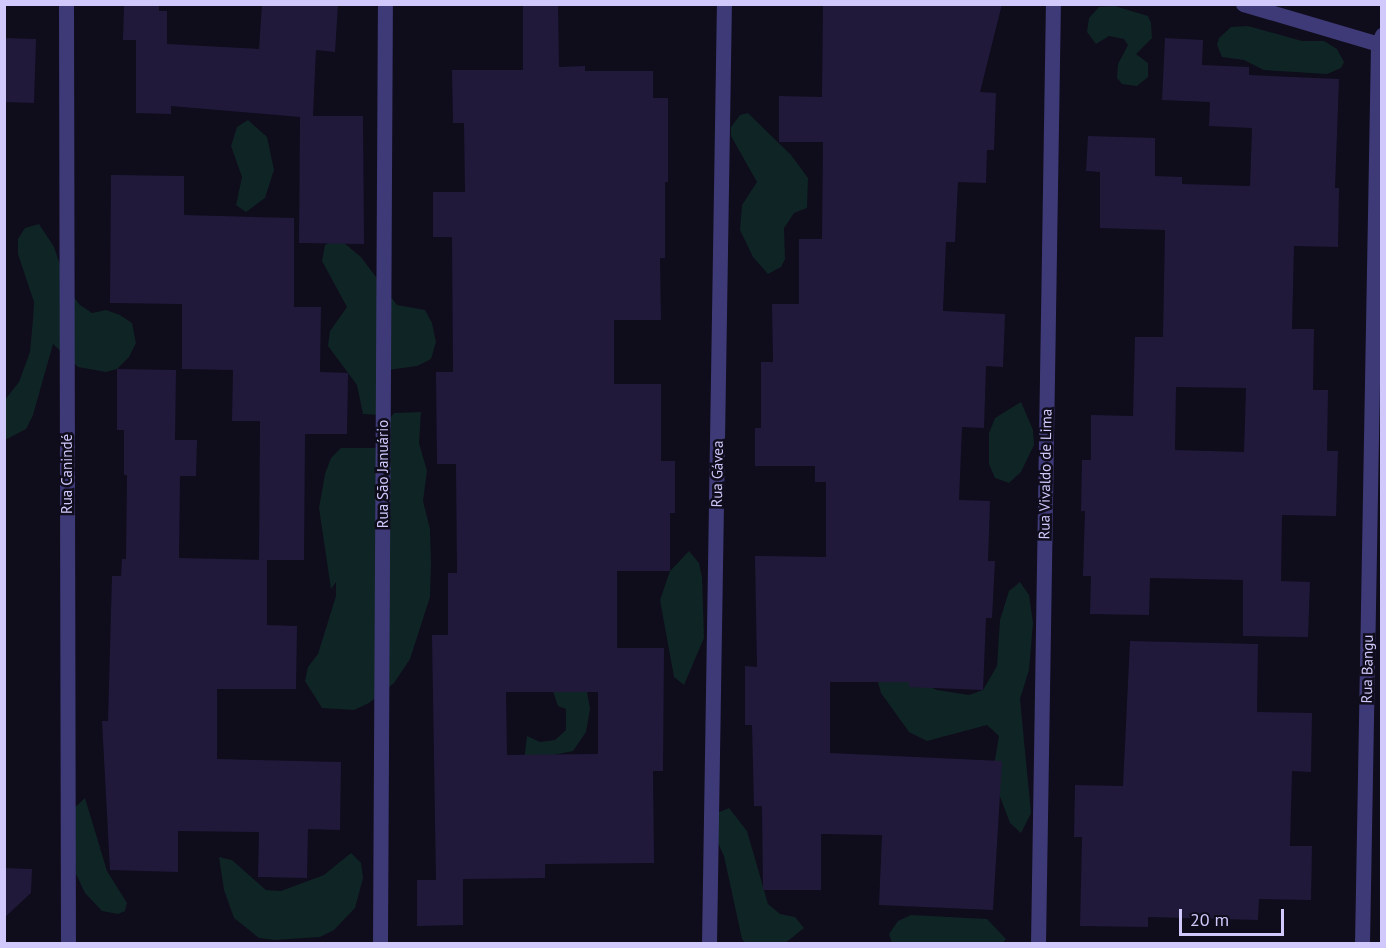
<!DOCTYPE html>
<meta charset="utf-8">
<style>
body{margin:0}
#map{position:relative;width:1386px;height:948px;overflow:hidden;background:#0f0c1b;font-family:"PT Sans",sans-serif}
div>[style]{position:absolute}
.green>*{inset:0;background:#0f2424}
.building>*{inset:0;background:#21193a}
.minor>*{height:15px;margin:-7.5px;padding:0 7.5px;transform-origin:7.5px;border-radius:7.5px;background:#3e3a77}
span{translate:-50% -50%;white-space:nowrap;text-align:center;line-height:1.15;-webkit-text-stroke:5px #0f0c1b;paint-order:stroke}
.street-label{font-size:15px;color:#d1c9fc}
.frame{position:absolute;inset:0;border:6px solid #d1c9fc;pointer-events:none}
.scale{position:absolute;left:1179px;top:909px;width:105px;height:27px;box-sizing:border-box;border:3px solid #d1c9fc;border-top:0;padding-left:8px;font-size:18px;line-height:21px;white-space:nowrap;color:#d1c9fc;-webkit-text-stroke:4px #0f0c1b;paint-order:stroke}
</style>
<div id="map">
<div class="green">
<div style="clip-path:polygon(1115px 6px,1148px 16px,1151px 23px,1152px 38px,1136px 54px,1148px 63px,1148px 77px,1137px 86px,1122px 84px,1117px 78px,1118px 64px,1128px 45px,1124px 39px,1109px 36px,1096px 44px,1087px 32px,1089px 18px,1099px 7px)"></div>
<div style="clip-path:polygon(1248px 26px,1302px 41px,1324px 41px,1337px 49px,1344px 62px,1341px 68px,1327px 74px,1264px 70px,1244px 60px,1222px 57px,1217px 45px,1219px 38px,1231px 27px)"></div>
<div style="clip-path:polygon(748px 113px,791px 155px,808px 178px,807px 208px,794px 213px,784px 228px,785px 259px,781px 267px,768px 274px,753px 257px,740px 230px,742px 205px,757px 182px,731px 136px,731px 127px,740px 115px)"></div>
<div style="clip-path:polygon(248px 120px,267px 137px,274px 170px,265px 198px,246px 212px,236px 205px,242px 177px,231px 146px,237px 127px)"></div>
<div style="clip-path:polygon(39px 224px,54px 247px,69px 291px,80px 305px,92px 313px,106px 310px,120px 315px,132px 323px,136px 343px,129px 357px,117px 369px,106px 372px,78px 367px,53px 344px,33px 415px,26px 429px,5px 440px,4px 401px,19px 382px,30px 352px,33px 319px,34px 302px,18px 254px,18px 239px,25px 228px)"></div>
<div style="clip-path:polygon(338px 238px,361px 257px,397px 305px,425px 310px,432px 323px,436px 342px,431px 359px,417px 366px,388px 370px,379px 415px,363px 414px,357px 385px,328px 346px,330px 331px,347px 307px,322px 261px,325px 245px)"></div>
<div style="clip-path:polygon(1021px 402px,1033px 430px,1034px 445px,1021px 472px,1009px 483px,995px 478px,989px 464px,989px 433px,995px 418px)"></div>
<div style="clip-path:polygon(421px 412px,419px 443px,427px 471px,423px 501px,430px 529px,431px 562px,430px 597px,410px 659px,394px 683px,369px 703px,354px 710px,322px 708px,305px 681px,308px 667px,318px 654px,336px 596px,336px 582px,331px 589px,319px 508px,325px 474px,331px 458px,341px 448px,385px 448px,385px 425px,394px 413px)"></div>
<div style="clip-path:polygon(689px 551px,699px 563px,702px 577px,704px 638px,684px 685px,674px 677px,660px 600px,670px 571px)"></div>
<div style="clip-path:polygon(1020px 582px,1029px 595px,1033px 623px,1029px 670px,1020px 699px,1031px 813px,1021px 833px,1010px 823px,999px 794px,994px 766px,999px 736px,987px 725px,927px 741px,909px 732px,881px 693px,872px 661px,937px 690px,969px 695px,983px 690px,997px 666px,1000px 620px,1009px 591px)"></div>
<div style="clip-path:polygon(550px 683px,586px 685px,590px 709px,586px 732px,573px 751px,524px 761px,527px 736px,540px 742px,555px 740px,566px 730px,566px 709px,558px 706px)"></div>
<div style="clip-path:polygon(85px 798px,107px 871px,127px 903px,125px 911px,118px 914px,102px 911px,85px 893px,76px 874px,73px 809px)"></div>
<div style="clip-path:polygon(729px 808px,747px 831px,768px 904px,780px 914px,795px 917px,804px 928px,784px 944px,745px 943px,742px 939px,724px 856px,711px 828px,715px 814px)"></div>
<div style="clip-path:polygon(351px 853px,361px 863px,363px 878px,355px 908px,334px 930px,320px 937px,275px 940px,259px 938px,234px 918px,224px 890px,219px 857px,232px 860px,266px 890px,281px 891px,324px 875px)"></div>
<div style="clip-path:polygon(911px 915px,987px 919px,1006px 939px,1002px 944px,892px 943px,889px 934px,898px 921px)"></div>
</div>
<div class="building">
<div style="clip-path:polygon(124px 4px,159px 4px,159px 11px,167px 11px,167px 44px,259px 49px,262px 4px,338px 4px,335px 52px,316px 50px,313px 116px,363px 116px,364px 244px,299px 243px,300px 117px,171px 106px,171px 114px,136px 113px,136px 40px,123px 40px)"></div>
<div style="clip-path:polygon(823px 4px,1002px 4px,980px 92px,996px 93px,994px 150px,987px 150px,986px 183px,958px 182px,955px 242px,946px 242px,943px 311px,1005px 314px,1003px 367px,986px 366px,984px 428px,962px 427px,959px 500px,990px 501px,988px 561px,995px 561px,992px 618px,986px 618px,983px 690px,909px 687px,909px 682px,830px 682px,830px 753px,1002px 761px,993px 910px,879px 905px,882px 835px,821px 834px,821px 890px,763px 890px,762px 806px,754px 806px,752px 725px,745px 725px,745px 666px,757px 667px,755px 556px,826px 557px,826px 482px,815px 482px,815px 466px,755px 466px,755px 428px,761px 428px,761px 362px,773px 362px,772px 304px,799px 304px,799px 239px,822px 239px,823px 142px,779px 142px,779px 96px,822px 97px)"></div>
<div style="clip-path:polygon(evenodd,523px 5px,558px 5px,559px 67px,585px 66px,585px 71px,653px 71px,653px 98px,668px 98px,668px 182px,665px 182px,665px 258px,660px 258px,661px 320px,614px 320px,614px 384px,661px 384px,661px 461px,675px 461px,675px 513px,670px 513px,670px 571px,617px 571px,617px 648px,664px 648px,663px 771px,653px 771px,654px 863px,545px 864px,545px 878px,463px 879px,463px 925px,417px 926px,417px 880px,436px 880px,432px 635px,448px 635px,448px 573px,457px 573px,456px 464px,437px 464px,436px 372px,453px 372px,452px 237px,433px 237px,433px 192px,465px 192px,464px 123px,453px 123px,452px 70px,523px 70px,523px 5px,506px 692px,598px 692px,598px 754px,507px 755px,506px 692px)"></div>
<div style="clip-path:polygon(4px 38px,36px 39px,34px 103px,4px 102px)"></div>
<div style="clip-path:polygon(evenodd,1165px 38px,1203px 40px,1202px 65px,1249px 67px,1249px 75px,1339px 79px,1335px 188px,1339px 188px,1338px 247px,1294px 246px,1292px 329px,1314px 329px,1313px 390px,1328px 390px,1327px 451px,1338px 451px,1336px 516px,1282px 515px,1281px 581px,1310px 582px,1308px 637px,1243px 636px,1243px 580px,1150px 578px,1149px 615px,1090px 614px,1091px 576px,1083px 576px,1085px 511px,1081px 511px,1082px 460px,1091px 460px,1091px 415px,1133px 416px,1135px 337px,1163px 337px,1165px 230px,1100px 228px,1100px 172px,1086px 171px,1088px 136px,1155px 138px,1155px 176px,1182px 177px,1182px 184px,1250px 186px,1252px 128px,1209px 126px,1210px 102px,1162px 100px,1165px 38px,1176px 387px,1246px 388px,1244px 452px,1175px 450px,1176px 387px)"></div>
<div style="clip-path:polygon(111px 175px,184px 176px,184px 215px,294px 218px,294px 307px,321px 307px,320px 372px,348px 373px,347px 434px,305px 434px,304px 560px,259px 560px,260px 421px,232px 421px,233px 370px,182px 369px,182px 304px,110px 303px)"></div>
<div style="clip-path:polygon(117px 369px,176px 370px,175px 440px,197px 440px,196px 476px,180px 476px,179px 558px,267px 560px,267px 625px,297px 626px,296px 689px,217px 689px,217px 759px,341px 762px,340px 830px,308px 829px,307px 878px,258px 877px,259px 832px,178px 831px,178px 872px,110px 870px,102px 721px,108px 721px,112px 576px,121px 576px,122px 559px,126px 559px,127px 475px,124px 475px,124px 430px,117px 430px)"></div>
<div style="clip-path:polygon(1130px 641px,1258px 644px,1257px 712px,1312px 713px,1311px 772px,1292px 771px,1290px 846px,1312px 846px,1311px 900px,1259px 899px,1258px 920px,1148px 917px,1148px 927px,1080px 926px,1082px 837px,1074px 837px,1075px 785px,1123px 786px)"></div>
<div style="clip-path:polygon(4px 868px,32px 869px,31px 893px,4px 918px)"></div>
</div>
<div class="minor">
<div style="left:66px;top:4px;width:940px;rotate:89.88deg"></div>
<div style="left:1243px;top:4px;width:145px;rotate:16.4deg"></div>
<div style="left:380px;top:944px;width:940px;rotate:-89.7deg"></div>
<div style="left:709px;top:944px;width:940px;rotate:-89.09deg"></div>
<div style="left:1038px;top:944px;width:940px;rotate:-89.09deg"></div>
<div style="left:1362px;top:944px;width:900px;rotate:-88.98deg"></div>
<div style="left:1378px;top:44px;width:10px;rotate:-66deg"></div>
</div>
<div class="street-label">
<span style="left:67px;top:474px;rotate:-90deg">Rua Canindé</span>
<span style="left:383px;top:474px;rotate:-90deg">Rua São Januário</span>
<span style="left:717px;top:474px;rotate:-89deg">Rua Gávea</span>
<span style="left:1045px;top:474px;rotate:-89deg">Rua Vivaldo de Lima</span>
<span style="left:1367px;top:669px;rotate:-89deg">Rua Bangu</span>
</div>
<div class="frame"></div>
<div class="scale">20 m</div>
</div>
